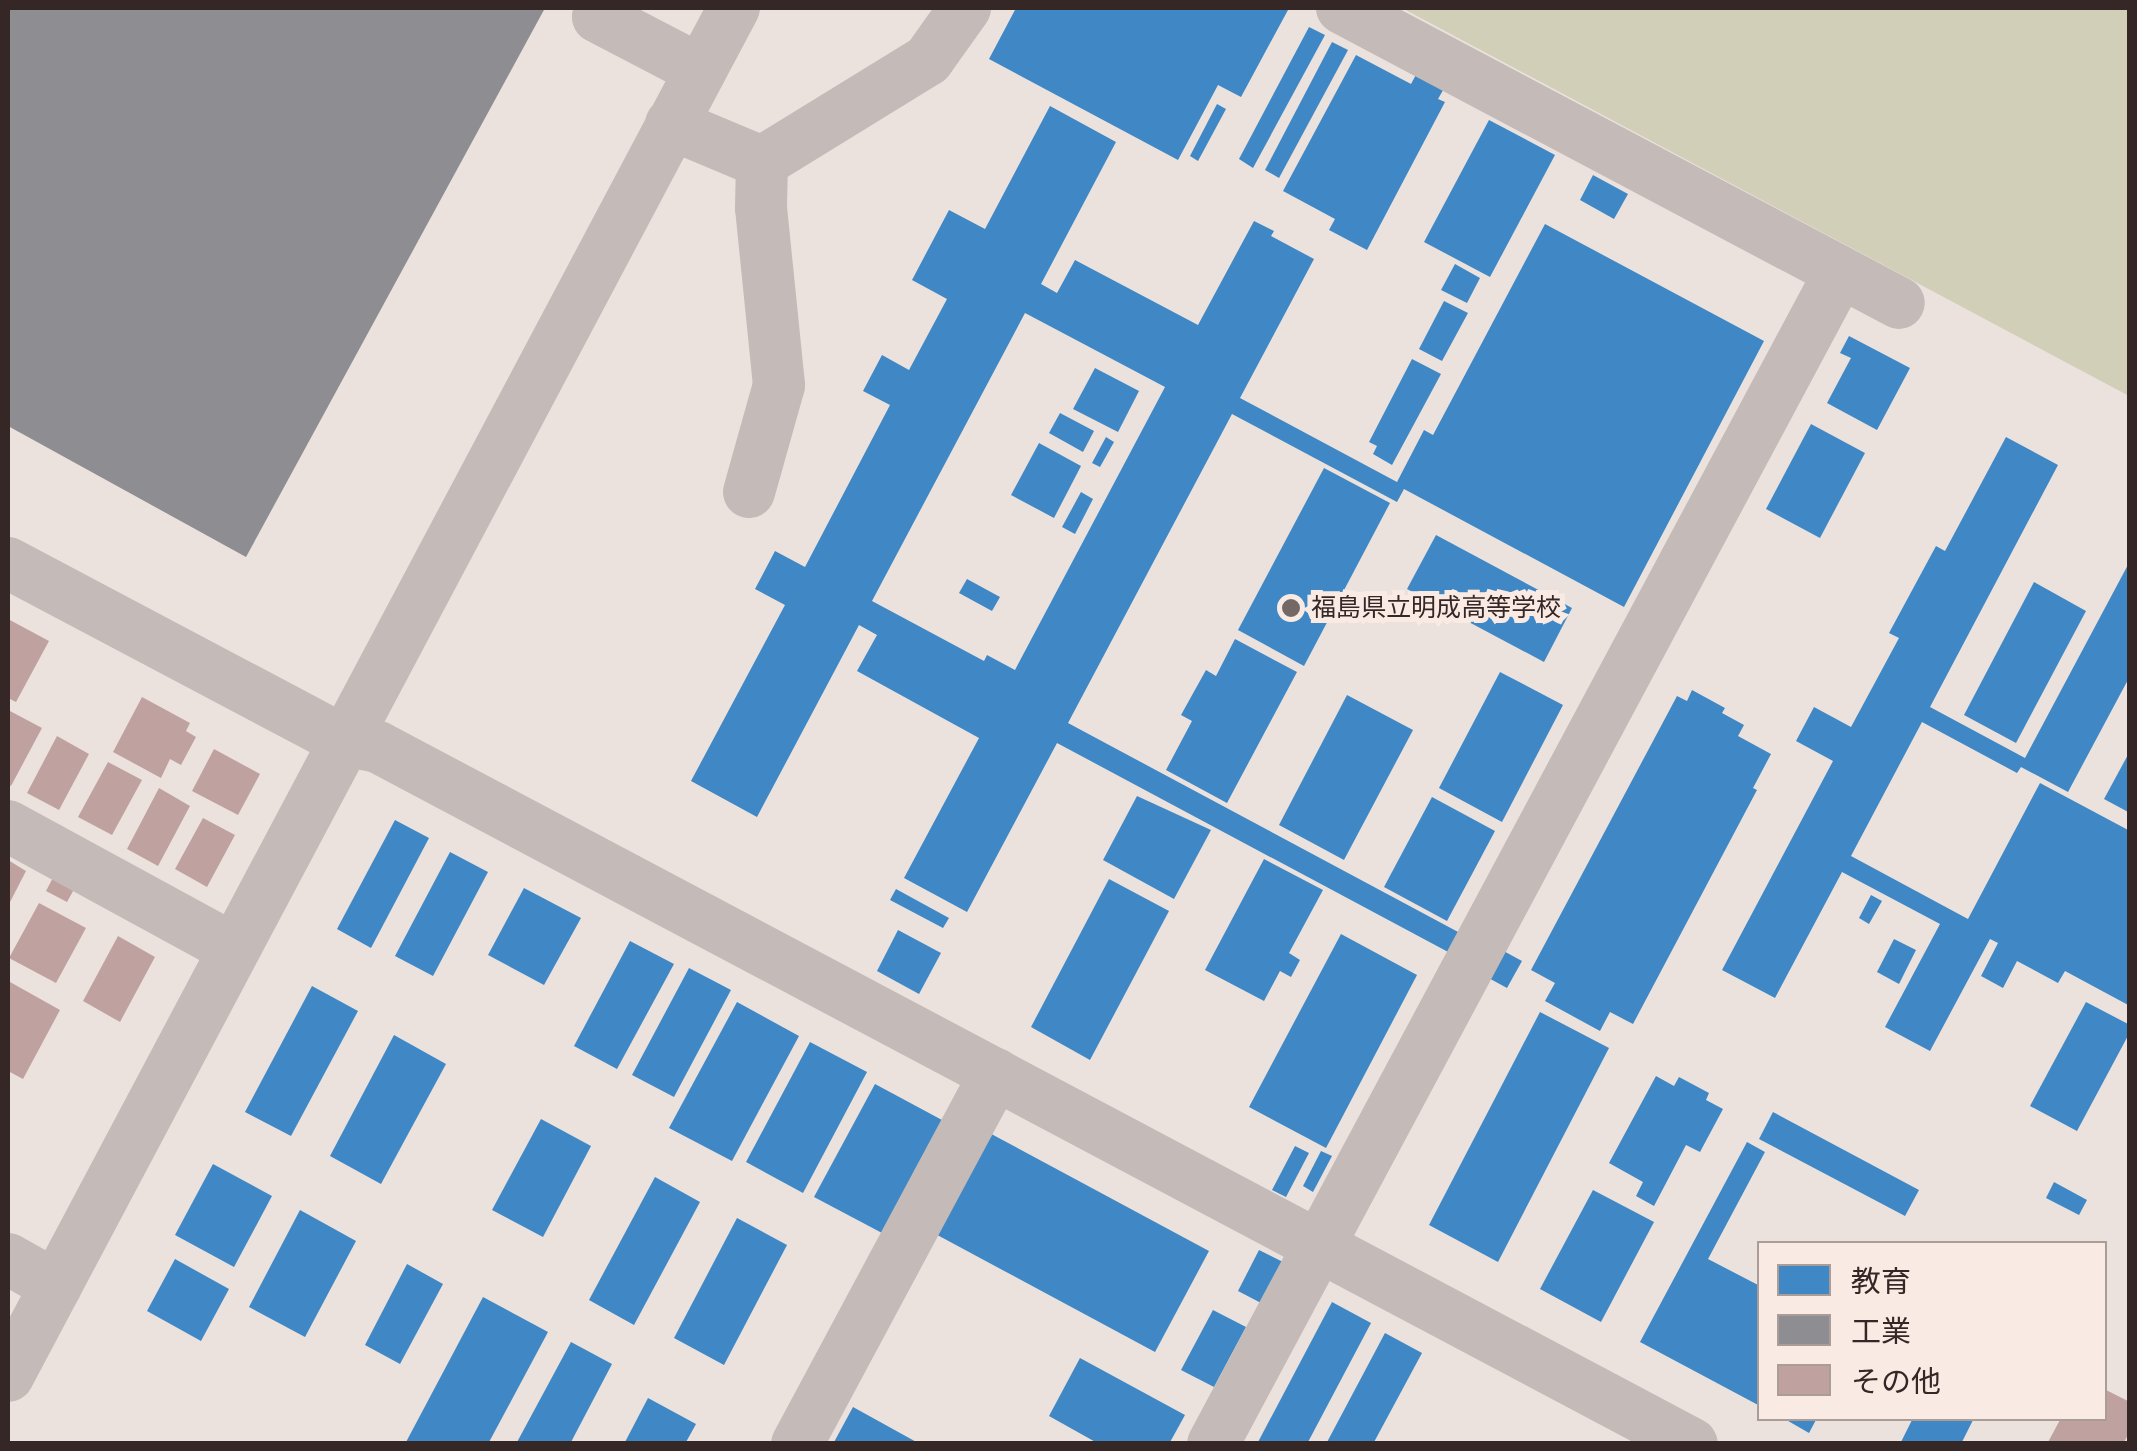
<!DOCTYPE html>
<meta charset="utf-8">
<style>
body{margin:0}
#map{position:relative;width:2137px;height:1451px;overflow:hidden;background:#ebe2de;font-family:"Source Sans 3","Noto Sans JP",sans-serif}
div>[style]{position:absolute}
.green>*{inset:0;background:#d1cfb8}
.schools>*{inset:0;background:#3f88c5}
.industry>*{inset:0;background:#8d8d92}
.building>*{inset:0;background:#bfa29f}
.minor>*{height:52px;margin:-26px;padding:0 26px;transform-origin:26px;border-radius:26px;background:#c4bab7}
.dots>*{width:28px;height:28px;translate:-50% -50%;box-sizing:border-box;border:5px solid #f9ebe4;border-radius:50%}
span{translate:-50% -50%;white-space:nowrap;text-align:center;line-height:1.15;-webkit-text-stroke:10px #f9ebe4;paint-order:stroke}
.poi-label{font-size:25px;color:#342726}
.left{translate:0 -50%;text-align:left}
.frame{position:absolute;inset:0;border:10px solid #342726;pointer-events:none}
.legend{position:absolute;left:1757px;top:1241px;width:350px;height:180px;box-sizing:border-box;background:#f9ebe4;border:2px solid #aa9d98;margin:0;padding:12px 18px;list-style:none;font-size:30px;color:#342726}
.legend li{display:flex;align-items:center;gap:20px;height:50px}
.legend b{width:50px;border:2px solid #aa9d98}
</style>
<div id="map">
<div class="green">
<div style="clip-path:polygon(1402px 8px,2129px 8px,2129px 396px)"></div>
</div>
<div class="schools">
<div style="clip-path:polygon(1016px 8px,1284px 8px,1288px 10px,1241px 97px,1218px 85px,1178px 160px,989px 59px)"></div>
<div style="clip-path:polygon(1309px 27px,1325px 35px,1253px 168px,1239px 159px)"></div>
<div style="clip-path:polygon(1332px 42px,1348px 50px,1279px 178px,1265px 170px)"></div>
<div style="clip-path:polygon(1356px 55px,1411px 84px,1418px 71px,1446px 85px,1438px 99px,1445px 102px,1367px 250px,1329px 230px,1335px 219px,1283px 191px)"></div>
<div style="clip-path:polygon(1217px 104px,1226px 109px,1198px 161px,1190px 156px)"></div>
<div style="clip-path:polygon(evenodd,1050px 106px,1116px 142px,1041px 284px,1057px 293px,1075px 260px,1198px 325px,1254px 221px,1274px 231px,1271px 236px,1314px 259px,1240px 398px,1397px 482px,1424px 430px,1433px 435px,1545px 224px,1764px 341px,1624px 607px,1404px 489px,1397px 502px,1232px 414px,1068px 723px,1460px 933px,1463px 929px,1522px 961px,1507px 988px,1448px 956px,1450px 953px,1057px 743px,967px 912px,904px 878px,979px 738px,857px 671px,877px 635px,859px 625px,757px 817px,691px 781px,785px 605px,755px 589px,775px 551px,805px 567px,890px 405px,863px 391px,882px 355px,909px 370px,947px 299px,912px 280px,949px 210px,985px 229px,1050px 106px,1025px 313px,1165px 387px,1015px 670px,987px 655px,984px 661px,872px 601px,1025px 313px)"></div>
<div style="clip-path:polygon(1489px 120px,1555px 155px,1490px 277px,1424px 242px)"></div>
<div style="clip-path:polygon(1593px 175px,1628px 194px,1614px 219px,1580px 200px)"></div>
<div style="clip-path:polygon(1455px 264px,1480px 278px,1467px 303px,1441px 290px)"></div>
<div style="clip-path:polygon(1444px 301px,1468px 313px,1442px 361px,1419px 349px)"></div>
<div style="clip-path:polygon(1849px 336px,1910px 368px,1877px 430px,1827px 403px,1851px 358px,1840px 353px)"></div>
<div style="clip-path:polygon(1412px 359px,1441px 374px,1392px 465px,1373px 454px,1377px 446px,1369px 442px)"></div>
<div style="clip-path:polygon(1095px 368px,1139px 391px,1118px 432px,1073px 409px)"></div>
<div style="clip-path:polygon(1060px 413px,1094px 431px,1083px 452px,1049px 433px)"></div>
<div style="clip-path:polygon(1811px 424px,1865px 453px,1820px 538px,1766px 509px)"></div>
<div style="clip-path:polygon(1106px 437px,1114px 442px,1100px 467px,1092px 463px)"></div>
<div style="clip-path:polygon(2006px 437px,2058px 465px,1930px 707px,2025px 758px,2130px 561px,2130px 676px,2068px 792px,2021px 767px,2017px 773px,1922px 722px,1851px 856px,1968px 919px,2040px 783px,2130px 831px,2130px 1006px,2065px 971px,2058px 983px,2017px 961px,2003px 988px,1981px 976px,1998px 943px,1990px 939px,1930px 1051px,1885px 1027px,1940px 924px,1842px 872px,1775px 998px,1722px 970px,1833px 761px,1796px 741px,1814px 707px,1851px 727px,1899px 638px,1889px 633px,1936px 546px,1945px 551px)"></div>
<div style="clip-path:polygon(1039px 443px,1081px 466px,1054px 518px,1011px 495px)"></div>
<div style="clip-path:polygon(1324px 468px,1390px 503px,1304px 666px,1238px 630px)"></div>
<div style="clip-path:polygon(1081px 492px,1093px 499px,1075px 534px,1062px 527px)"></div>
<div style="clip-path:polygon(1436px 535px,1572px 608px,1544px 662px,1407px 589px)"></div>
<div style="clip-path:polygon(967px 579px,1000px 597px,992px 611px,959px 593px)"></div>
<div style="clip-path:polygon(2034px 582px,2086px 611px,2016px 743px,1964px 715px)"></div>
<div style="clip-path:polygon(1235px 639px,1297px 672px,1227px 803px,1166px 770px,1192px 721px,1181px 715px,1206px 670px,1216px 676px)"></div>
<div style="clip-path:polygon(1500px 672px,1563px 705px,1502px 822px,1439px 788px)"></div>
<div style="clip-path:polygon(1692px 690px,1725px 708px,1722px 713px,1744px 725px,1738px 736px,1771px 754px,1753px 788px,1757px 790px,1633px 1024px,1610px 1012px,1600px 1031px,1545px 1001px,1555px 983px,1531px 970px,1677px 696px,1687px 701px)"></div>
<div style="clip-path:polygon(1347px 695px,1413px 730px,1344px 860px,1279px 825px)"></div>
<div style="clip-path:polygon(2130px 751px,2130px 813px,2104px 799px)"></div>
<div style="clip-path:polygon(1137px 796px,1211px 830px,1174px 899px,1103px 860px)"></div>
<div style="clip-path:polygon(1432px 797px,1495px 831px,1447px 921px,1384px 887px)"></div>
<div style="clip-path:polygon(395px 820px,429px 838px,371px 948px,337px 929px)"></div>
<div style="clip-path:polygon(450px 852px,488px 872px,433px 976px,395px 956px)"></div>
<div style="clip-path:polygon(1264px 859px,1323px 890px,1289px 953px,1300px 960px,1291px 977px,1280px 971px,1264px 1001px,1205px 970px)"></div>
<div style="clip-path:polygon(1109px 879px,1169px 911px,1090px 1060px,1031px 1027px)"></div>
<div style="clip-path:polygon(524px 888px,581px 918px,544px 985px,488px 955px)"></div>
<div style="clip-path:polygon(896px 889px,949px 918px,943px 928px,890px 900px)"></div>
<div style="clip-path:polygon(1871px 895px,1882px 901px,1869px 924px,1859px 918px)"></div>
<div style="clip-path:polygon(898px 930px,941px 953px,919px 994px,877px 971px)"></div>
<div style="clip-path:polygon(1341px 934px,1417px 975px,1326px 1148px,1249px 1107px)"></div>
<div style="clip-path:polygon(1894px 939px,1916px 950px,1899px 984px,1877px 972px)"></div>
<div style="clip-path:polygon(630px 941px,674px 964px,617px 1069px,574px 1046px)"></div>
<div style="clip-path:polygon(689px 968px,731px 990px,674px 1097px,632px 1075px)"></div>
<div style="clip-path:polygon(312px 986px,358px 1011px,291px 1136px,245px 1112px)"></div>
<div style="clip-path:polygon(737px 1002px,799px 1036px,732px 1161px,669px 1128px)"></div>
<div style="clip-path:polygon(2086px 1002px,2130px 1025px,2130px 1032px,2077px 1131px,2030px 1106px)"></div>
<div style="clip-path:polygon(1540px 1012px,1609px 1048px,1498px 1262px,1429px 1225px)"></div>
<div style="clip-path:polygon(394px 1035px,446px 1064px,381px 1184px,330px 1156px)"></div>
<div style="clip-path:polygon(810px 1042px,867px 1072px,803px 1193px,746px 1162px)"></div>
<div style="clip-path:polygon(1656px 1076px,1674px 1086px,1679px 1077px,1709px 1093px,1706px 1100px,1723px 1109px,1700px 1152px,1686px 1145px,1654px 1206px,1636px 1196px,1643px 1182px,1609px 1163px)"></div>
<div style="clip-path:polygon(875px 1084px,942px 1120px,882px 1233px,814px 1197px)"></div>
<div style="clip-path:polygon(1773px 1112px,1919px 1190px,1905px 1216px,1759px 1139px)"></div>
<div style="clip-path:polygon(541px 1119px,591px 1146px,543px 1237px,492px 1210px)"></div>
<div style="clip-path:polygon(982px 1129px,1209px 1251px,1155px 1352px,928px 1230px)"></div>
<div style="clip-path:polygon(1747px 1142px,1765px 1152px,1708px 1259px,1760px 1286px,1760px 1406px,1640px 1342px)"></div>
<div style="clip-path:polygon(1295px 1146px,1309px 1153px,1286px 1197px,1272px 1190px)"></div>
<div style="clip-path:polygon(1321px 1151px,1332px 1156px,1313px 1192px,1303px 1186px)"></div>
<div style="clip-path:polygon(213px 1164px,272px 1196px,234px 1267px,175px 1235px)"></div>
<div style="clip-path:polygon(655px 1177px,700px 1202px,634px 1325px,589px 1300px)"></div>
<div style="clip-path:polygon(2054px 1182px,2087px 1200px,2079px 1215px,2046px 1198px)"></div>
<div style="clip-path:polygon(1593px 1190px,1654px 1222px,1601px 1322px,1540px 1289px)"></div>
<div style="clip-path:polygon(300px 1210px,356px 1241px,305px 1337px,249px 1307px)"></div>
<div style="clip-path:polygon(737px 1218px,787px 1245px,724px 1365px,674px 1338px)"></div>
<div style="clip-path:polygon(1259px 1250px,1283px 1262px,1261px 1303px,1238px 1291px)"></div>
<div style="clip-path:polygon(175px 1259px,229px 1289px,201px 1341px,147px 1311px)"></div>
<div style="clip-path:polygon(407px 1264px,443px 1284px,400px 1364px,365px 1345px)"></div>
<div style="clip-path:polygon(483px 1297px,548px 1332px,488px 1444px,405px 1444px)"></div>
<div style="clip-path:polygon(1332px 1302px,1371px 1323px,1307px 1444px,1257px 1444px)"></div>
<div style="clip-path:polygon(1213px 1310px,1246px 1327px,1214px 1387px,1181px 1370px)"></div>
<div style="clip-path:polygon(1385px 1333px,1422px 1353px,1373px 1444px,1326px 1444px)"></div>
<div style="clip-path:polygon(571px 1342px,612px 1364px,570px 1444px,516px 1444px)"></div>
<div style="clip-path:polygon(1080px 1358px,1185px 1415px,1169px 1444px,1099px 1444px,1049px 1416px)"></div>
<div style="clip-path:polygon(648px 1398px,696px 1424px,685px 1444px,624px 1444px)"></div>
<div style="clip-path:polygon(853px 1407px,920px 1444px,833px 1444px)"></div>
<div style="clip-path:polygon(1783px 1418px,1817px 1418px,1809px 1433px)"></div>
<div style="clip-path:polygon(1913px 1418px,1974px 1418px,1961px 1444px,1900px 1444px)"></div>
</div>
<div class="industry">
<div style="clip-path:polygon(8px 8px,545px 8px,246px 557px,8px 426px)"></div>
</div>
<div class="building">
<div style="clip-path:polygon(8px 619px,49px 641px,16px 702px,8px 698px)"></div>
<div style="clip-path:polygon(142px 697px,190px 723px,186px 731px,196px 737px,181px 765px,170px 759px,161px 778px,113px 752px)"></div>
<div style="clip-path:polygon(10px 711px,42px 728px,11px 786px,8px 784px)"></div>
<div style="clip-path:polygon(57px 736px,89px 754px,59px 810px,27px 793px)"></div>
<div style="clip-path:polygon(214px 749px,260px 774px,238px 815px,192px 791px)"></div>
<div style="clip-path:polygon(108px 762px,142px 780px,112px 835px,78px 817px)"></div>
<div style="clip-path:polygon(159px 788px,190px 806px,158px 866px,127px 849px)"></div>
<div style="clip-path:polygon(203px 818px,235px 835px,207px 887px,175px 869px)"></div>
<div style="clip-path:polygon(8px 860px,26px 871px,8px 906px)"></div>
<div style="clip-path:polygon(56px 872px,77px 884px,67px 902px,46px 891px)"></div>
<div style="clip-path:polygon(39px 903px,86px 928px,56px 983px,9px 958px)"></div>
<div style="clip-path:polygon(118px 936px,155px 957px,120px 1022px,83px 1001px)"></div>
<div style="clip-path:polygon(10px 982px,60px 1010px,23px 1079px,8px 1071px)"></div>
<div style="clip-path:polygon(2104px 1389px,2130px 1402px,2130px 1431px,2123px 1444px,2047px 1444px,2061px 1418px,2104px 1418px)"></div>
</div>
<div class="minor">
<div style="left:603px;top:8px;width:10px;rotate:119deg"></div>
<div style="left:598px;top:17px;width:115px;rotate:27.5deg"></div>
<div style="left:1342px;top:8px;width:630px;rotate:27.91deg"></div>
<div style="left:671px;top:124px;width:99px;rotate:22.7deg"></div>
<div style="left:762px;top:162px;width:195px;rotate:-31.6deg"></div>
<div style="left:928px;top:60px;width:64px;rotate:-54.6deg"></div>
<div style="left:749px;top:492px;width:111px;rotate:-74.3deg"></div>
<div style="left:779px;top:385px;width:178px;rotate:-95.8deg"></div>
<div style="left:761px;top:208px;width:46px;rotate:-88.8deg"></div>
<div style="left:8px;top:563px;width:378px;rotate:27.9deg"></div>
<div style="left:342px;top:740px;width:37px;rotate:11deg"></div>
<div style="left:378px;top:747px;width:1487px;rotate:27.94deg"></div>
<div style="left:8px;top:826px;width:255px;rotate:28.6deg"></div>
<div style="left:8px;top:1259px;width:55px;rotate:29.4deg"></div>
<div style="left:8px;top:1376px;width:1549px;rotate:-62.05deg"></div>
<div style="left:797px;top:1444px;width:420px;rotate:-61.8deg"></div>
<div style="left:1213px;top:1444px;width:1329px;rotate:-61.85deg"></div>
</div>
<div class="dots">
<div style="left:1291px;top:608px;background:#746866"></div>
</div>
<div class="poi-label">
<span class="left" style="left:1311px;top:608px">福島県立明成高等学校</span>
</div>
<div class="frame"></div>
<ul class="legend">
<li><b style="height:28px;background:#3f88c5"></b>教育</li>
<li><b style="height:28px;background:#8d8d92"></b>工業</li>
<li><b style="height:28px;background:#bfa29f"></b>その他</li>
</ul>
</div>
